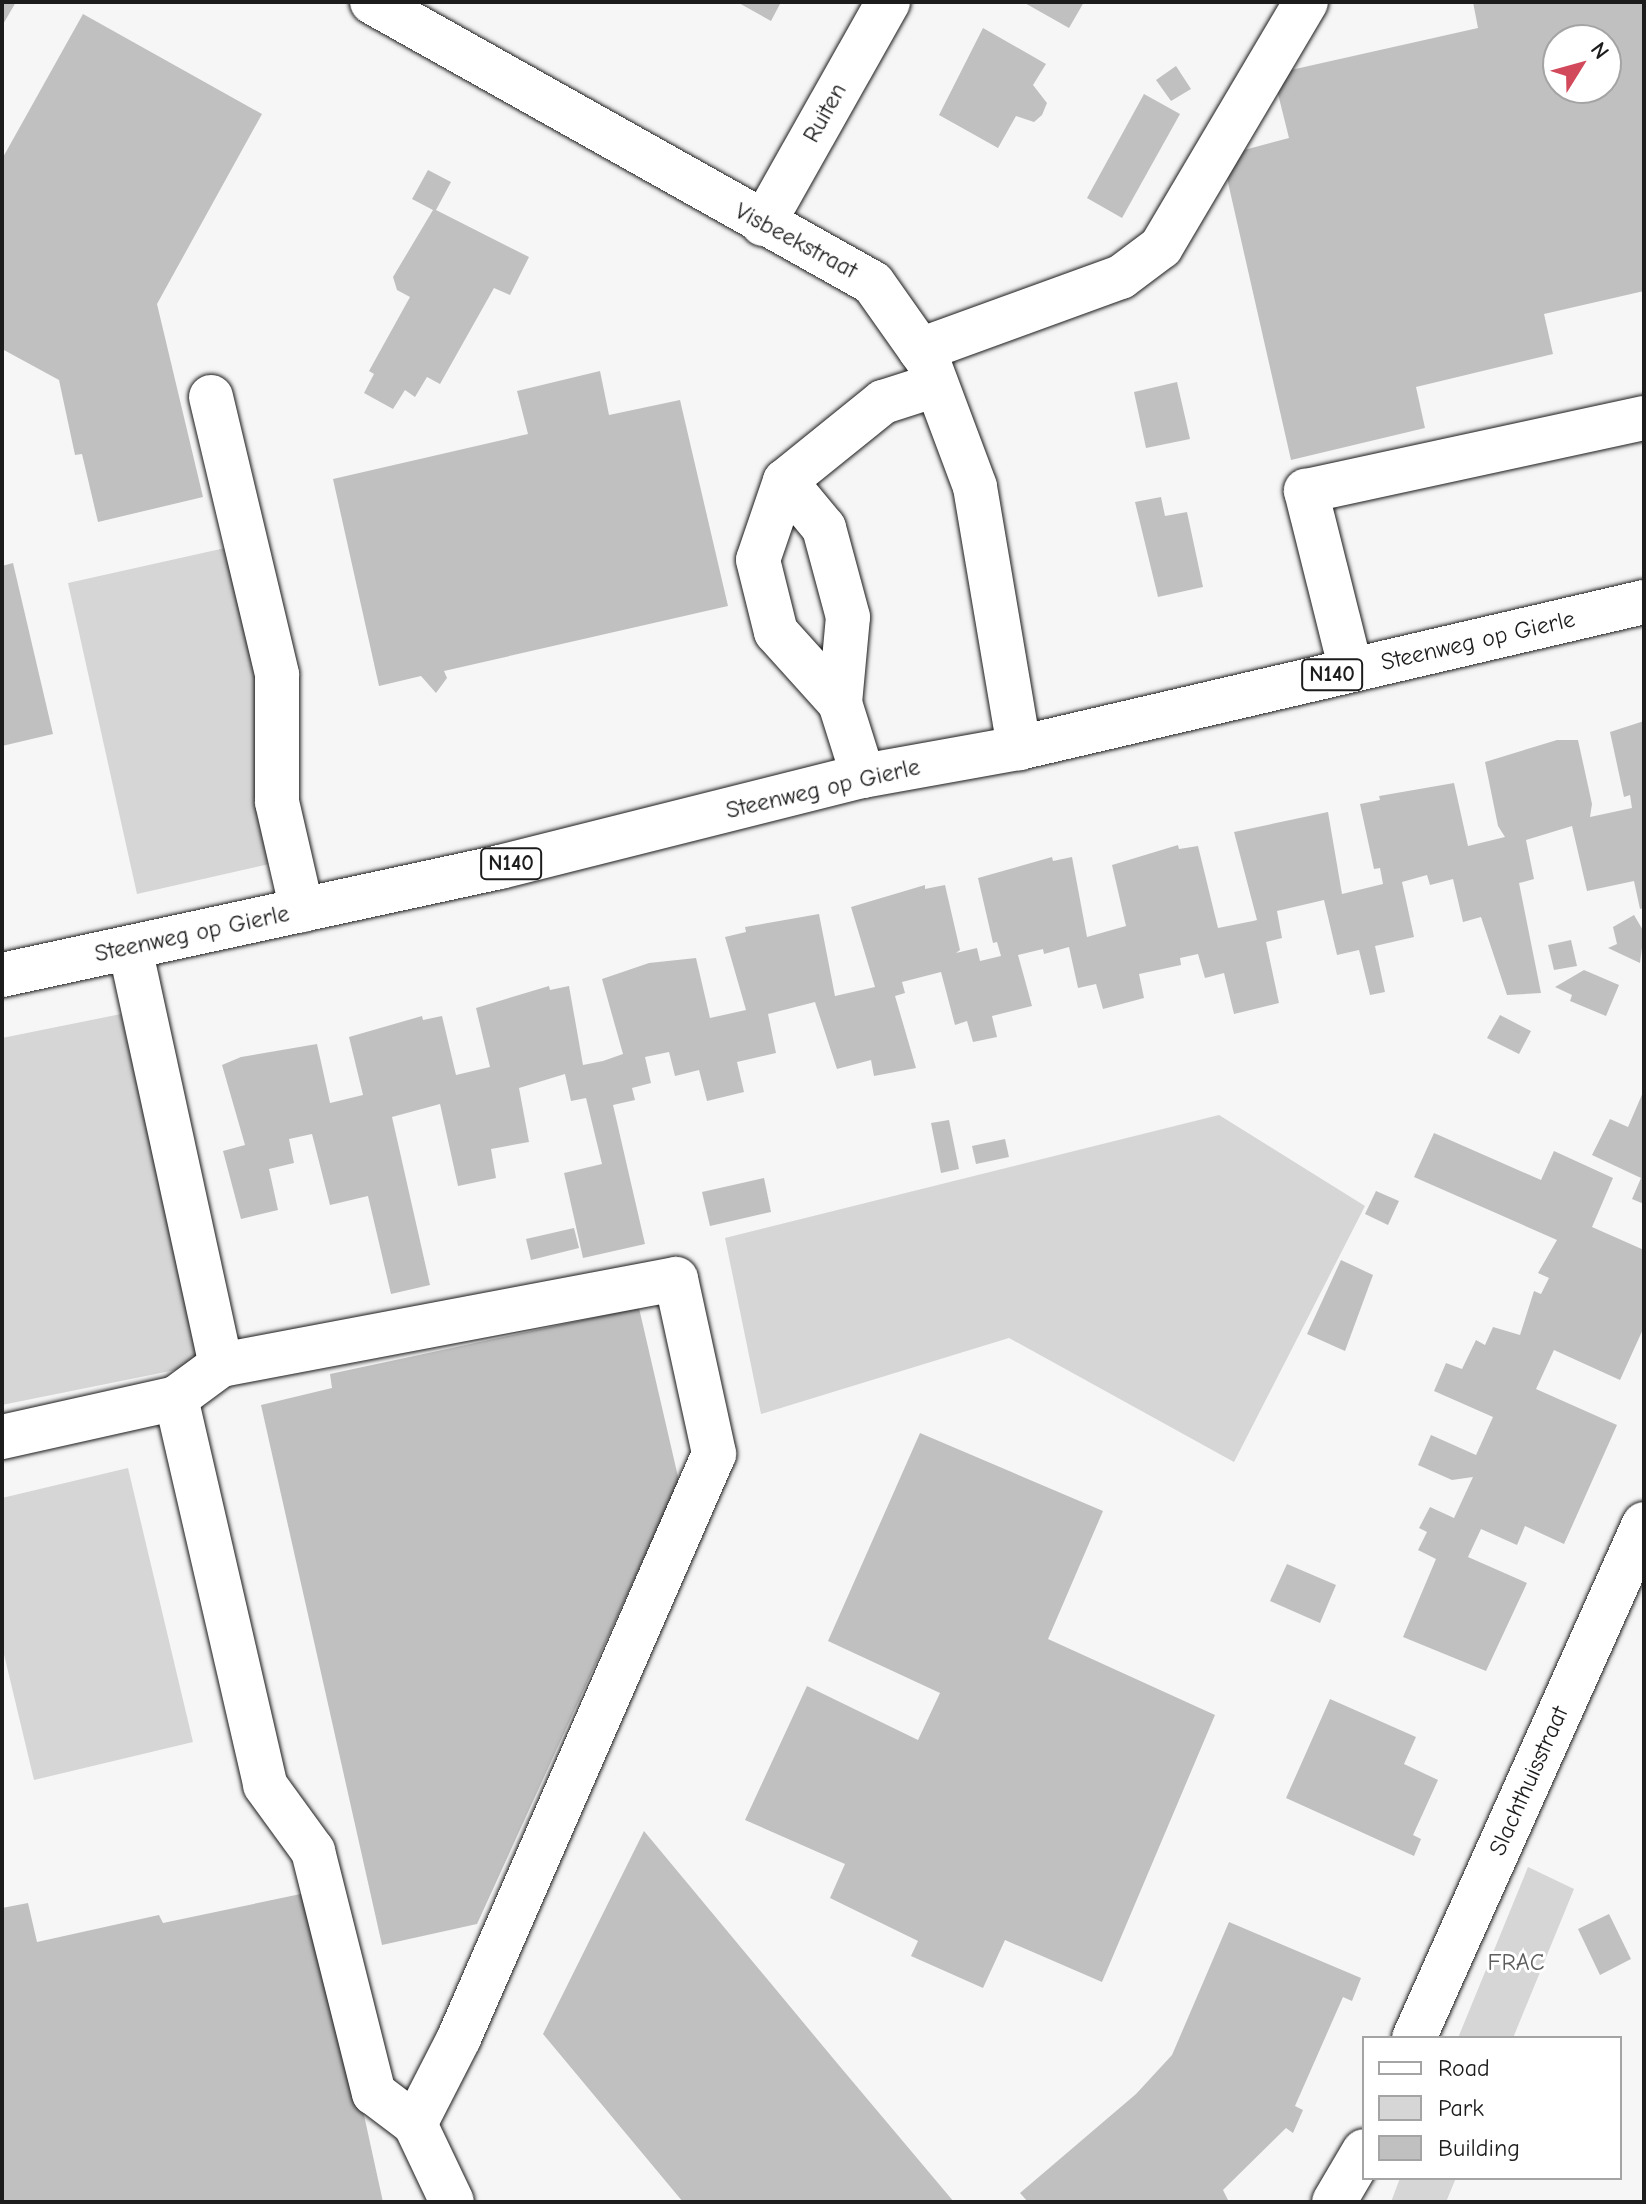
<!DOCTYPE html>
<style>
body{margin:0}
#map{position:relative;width:1646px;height:2204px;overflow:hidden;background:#f6f6f6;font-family:"Comic Neue",sans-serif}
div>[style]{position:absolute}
.green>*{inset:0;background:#d6d6d6}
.building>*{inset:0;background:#c0c0c0}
.roads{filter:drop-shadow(0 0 2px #1c1c1c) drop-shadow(0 0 2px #1c1c1c)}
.minor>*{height:44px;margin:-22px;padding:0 22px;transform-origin:22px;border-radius:22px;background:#fff}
.major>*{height:44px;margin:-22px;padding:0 22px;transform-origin:22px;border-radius:22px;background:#fff}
span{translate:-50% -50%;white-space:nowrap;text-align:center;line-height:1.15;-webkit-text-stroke:6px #fff;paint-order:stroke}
.shield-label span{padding:2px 6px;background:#fff;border:2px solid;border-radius:6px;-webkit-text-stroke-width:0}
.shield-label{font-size:22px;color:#1c1c1c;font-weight:700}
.street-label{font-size:24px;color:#1c1c1c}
.park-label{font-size:24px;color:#5d5d5d}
.frame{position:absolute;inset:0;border:4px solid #1c1c1c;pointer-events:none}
.legend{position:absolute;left:1362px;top:2036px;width:260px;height:144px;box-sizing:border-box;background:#fff;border:2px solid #a4a4a4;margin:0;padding:10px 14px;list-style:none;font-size:24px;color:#1c1c1c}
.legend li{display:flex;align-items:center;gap:16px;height:40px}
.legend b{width:40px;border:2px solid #a4a4a4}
.north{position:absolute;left:1542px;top:24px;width:80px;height:80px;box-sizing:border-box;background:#fff;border:2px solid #a4a4a4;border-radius:50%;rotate:53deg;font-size:22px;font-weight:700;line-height:32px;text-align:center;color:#1c1c1c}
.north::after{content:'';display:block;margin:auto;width:28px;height:36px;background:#d1495b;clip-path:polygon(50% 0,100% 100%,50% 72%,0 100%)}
</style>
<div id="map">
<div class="green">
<div style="clip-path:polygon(234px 546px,267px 694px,278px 862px,137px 894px,68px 583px)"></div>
<div style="clip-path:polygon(121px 1014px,200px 1365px,2px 1405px,2px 1038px)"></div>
<div style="clip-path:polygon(1219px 1115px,1365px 1206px,1234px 1462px,1009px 1338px,761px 1414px,725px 1238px)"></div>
<div style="clip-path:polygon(128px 1468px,193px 1742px,34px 1780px,2px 1646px,2px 1498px)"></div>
<div style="clip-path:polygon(1528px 1867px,1574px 1889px,1513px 2038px,1458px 2038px)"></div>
<div style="clip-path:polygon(1400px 2178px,1456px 2178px,1446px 2202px,1391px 2202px)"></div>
</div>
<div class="building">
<div style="clip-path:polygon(2px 2px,16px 2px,2px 26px)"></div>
<div style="clip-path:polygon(737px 2px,781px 2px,771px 21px)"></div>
<div style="clip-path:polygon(1023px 2px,1084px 2px,1069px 28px)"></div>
<div style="clip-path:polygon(evenodd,1473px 2px,1644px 2px,1644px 291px,1544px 314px,1553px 354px,1416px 387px,1425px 428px,1291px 460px,1222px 156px,1289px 138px,1273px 74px,1478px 28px,1473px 2px,1558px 40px,1606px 40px,1606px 88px,1558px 88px,1558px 40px)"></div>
<div style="clip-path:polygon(83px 14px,262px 114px,157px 304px,203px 497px,98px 522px,82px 454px,75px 455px,59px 380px,2px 349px,2px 159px)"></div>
<div style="clip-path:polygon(983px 28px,1046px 64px,1033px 85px,1047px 103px,1042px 115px,1034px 122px,1016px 116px,998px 148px,939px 115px)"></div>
<div style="clip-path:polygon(1176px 66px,1191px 89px,1171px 101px,1156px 80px)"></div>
<div style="clip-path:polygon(1144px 94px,1180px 114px,1122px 218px,1087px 198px)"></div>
<div style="clip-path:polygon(428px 170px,451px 182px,436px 210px,529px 257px,510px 295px,494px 288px,440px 384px,427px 377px,415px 397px,405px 390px,393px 409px,364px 393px,374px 374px,369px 371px,410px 297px,397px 290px,393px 277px,433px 210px,412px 199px)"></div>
<div style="clip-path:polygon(600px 371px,609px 415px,680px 400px,728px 606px,444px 671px,447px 678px,436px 693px,421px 676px,379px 686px,333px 479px,528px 434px,517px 391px)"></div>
<div style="clip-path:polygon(1177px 382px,1190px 439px,1146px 448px,1134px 392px)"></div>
<div style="clip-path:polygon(1161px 497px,1165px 516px,1187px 512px,1203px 587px,1158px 597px,1135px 502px)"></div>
<div style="clip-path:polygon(13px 563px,53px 734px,2px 746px,2px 566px)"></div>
<div style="clip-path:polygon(1644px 721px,1644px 908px,1640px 909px,1634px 881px,1587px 891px,1572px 826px,1526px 840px,1534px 879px,1519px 883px,1541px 993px,1507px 995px,1481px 917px,1463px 922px,1453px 879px,1430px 885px,1427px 875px,1402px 882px,1414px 937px,1375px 946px,1385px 992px,1370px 995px,1359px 950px,1337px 955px,1324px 900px,1277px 911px,1282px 938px,1266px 942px,1279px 1003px,1234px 1014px,1224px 973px,1205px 978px,1198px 954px,1180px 958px,1181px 965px,1139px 974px,1144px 998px,1103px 1009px,1096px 984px,1078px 988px,1069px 947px,1044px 954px,1043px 949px,1018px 955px,1032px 1006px,992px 1016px,997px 1037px,973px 1042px,967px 1021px,955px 1025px,941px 972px,902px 982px,905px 993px,895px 996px,916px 1068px,874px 1076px,871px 1060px,837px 1069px,815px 1002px,768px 1014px,776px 1053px,737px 1062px,744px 1092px,707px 1101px,699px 1070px,675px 1076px,669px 1052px,645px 1057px,651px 1083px,632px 1088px,635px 1100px,613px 1105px,645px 1244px,583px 1258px,564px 1173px,602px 1164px,586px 1098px,571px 1101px,565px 1074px,519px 1088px,529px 1142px,491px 1149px,496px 1178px,458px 1186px,440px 1104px,392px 1117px,430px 1285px,391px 1294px,368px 1196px,330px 1205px,312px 1134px,289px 1139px,294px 1163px,269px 1169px,278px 1210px,241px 1219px,223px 1151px,245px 1145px,222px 1065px,241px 1057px,317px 1044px,330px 1103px,363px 1095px,349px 1037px,422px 1016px,423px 1020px,442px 1016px,456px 1075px,490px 1067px,476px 1008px,549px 986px,550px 990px,569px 986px,583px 1065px,603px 1061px,623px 1054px,602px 979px,649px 963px,696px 958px,710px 1018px,746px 1010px,725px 937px,746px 932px,745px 927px,819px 914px,835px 996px,875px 987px,851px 907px,925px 885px,925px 889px,945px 885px,960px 950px,956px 953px,977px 948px,980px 961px,1001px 956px,997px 942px,993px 943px,978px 878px,1052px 857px,1053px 861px,1072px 857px,1087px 937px,1126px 926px,1112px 865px,1178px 845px,1179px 849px,1198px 846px,1218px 928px,1253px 921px,1257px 920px,1234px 832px,1328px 812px,1342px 894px,1383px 884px,1380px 868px,1374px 869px,1360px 804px,1380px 800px,1379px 796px,1454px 783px,1468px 846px,1505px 837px,1498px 826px,1485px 762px,1557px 740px,1578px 740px,1592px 804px,1590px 817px,1632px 808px,1630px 795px,1624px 797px,1610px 732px)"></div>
<div style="clip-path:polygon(1634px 915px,1644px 932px,1640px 963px,1608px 948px,1617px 944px,1613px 927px)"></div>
<div style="clip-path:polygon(1571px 940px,1577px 966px,1554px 970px,1548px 945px)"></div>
<div style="clip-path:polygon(1584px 970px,1619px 985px,1606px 1016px,1570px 1001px,1572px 995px,1555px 987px)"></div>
<div style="clip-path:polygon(1500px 1015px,1531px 1031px,1519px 1054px,1487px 1038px)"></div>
<div style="clip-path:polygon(1644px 1090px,1644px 1204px,1632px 1199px,1641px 1178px,1592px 1155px,1610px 1119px,1628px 1127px)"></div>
<div style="clip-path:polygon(949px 1120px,959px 1169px,941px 1173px,931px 1123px)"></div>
<div style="clip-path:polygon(1434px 1133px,1541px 1180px,1554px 1151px,1613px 1178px,1592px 1227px,1644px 1250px,1644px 1327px,1620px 1380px,1554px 1350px,1536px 1389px,1617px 1425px,1564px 1544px,1525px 1526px,1517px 1545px,1481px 1529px,1468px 1557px,1527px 1583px,1486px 1671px,1403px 1637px,1436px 1559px,1418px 1550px,1427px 1532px,1419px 1528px,1430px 1507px,1454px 1518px,1473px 1477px,1452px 1480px,1418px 1465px,1431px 1435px,1476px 1455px,1493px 1417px,1434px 1391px,1446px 1363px,1462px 1369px,1476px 1340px,1485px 1345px,1493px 1327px,1520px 1335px,1534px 1291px,1541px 1294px,1549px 1278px,1538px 1273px,1557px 1240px,1414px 1177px)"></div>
<div style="clip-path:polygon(1005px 1139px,1009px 1157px,976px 1164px,972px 1146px)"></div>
<div style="clip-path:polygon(764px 1178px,771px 1212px,710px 1226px,702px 1192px)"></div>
<div style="clip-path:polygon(1376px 1191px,1399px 1201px,1388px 1225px,1365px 1214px)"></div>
<div style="clip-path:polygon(574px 1228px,579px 1248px,531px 1260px,526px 1239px)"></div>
<div style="clip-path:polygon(1341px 1260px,1373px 1275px,1345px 1351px,1307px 1334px)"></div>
<div style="clip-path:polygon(639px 1308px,679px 1481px,477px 1924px,382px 1945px,261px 1405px,332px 1388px,330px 1374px)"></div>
<div style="clip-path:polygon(920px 1433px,1103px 1511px,1048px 1639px,1215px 1715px,1102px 1982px,1005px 1940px,983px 1988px,911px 1956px,918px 1941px,830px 1898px,845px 1864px,745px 1820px,807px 1686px,918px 1740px,940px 1693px,828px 1641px)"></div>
<div style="clip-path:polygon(1287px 1564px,1336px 1585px,1320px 1623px,1270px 1601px)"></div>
<div style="clip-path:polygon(1330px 1699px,1416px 1737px,1404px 1764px,1438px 1780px,1413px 1835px,1421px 1839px,1414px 1856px,1286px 1798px)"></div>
<div style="clip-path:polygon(644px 1831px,837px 2063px,954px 2202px,683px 2202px,543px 2034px)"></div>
<div style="clip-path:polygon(315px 1891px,383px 2202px,2px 2202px,2px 1908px,28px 1903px,37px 1942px,159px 1915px,163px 1923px)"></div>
<div style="clip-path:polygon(1609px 1914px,1631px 1959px,1600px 1975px,1578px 1929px)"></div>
<div style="clip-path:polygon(1229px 1922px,1361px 1978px,1352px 2001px,1343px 1997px,1295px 2106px,1303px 2110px,1293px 2133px,1286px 2128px,1223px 2190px,1229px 2202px,1028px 2202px,1020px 2193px,1136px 2094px,1172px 2055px)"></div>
</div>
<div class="roads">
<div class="minor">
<div style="left:372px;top:2px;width:574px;rotate:29.29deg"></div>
<div style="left:873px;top:283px;width:95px;rotate:54.8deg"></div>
<div style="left:928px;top:361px;width:134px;rotate:69.5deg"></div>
<div style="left:975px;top:487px;width:265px;rotate:80.4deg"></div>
<div style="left:763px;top:224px;width:255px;rotate:-60.6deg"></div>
<div style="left:920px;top:350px;width:214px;rotate:-20deg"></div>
<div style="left:1121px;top:277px;width:50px;rotate:-36.9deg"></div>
<div style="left:1161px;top:247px;width:285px;rotate:-59.4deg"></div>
<div style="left:211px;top:397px;width:286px;rotate:76.6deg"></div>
<div style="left:277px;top:675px;width:127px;rotate:90deg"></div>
<div style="left:277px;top:802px;width:111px;rotate:77deg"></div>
<div style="left:785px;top:481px;width:83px;rotate:108.9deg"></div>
<div style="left:758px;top:560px;width:74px;rotate:76deg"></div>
<div style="left:776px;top:632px;width:96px;rotate:48deg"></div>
<div style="left:1351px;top:670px;width:185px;rotate:-104.1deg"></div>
<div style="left:1306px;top:491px;width:346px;rotate:-12.2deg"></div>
<div style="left:863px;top:776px;width:77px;rotate:-107.5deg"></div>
<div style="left:840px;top:703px;width:86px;rotate:-84.7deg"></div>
<div style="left:848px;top:617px;width:92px;rotate:-105.1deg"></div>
<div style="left:824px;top:528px;width:61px;rotate:-129.7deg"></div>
<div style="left:785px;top:481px;width:126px;rotate:-38.9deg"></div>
<div style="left:883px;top:402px;width:56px;rotate:-17.8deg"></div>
<div style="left:130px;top:948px;width:427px;rotate:77.7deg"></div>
<div style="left:176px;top:1398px;width:397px;rotate:77deg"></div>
<div style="left:265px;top:1785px;width:82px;rotate:54deg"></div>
<div style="left:313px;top:1851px;width:250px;rotate:75.9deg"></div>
<div style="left:374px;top:2093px;width:51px;rotate:37.1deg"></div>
<div style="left:415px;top:2124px;width:86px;rotate:64.6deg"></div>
<div style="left:2px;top:1437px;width:178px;rotate:-12.6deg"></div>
<div style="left:176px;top:1398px;width:56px;rotate:-36.3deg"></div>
<div style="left:221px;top:1365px;width:463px;rotate:-10.7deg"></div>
<div style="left:676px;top:1279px;width:179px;rotate:77.7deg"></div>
<div style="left:714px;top:1454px;width:637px;rotate:113.59deg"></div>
<div style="left:459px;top:2038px;width:97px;rotate:117.1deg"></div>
<div style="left:1414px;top:2038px;width:563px;rotate:-65.89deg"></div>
<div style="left:1334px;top:2202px;width:59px;rotate:-59.5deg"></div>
</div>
<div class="major">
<div style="left:2px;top:975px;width:510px;rotate:-12.24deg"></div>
<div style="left:500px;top:867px;width:374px;rotate:-14.1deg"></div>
<div style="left:863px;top:776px;width:158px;rotate:-10.2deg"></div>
<div style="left:1019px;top:748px;width:642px;rotate:-13.15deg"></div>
</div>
</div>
<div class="shield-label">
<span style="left:1332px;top:675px">N140</span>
<span style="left:511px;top:864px">N140</span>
</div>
<div class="street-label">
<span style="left:825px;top:113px;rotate:-61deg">Ruiten</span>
<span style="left:796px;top:241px;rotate:28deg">Visbeekstraat</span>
<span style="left:1478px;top:641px;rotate:-13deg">Steenweg op Gierle</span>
<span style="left:823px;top:789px;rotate:-13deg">Steenweg op Gierle</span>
<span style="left:192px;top:934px;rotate:-12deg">Steenweg op Gierle</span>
<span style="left:1529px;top:1781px;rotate:-66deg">Slachthuisstraat</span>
</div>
<div class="park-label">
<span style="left:1516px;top:1963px">FRAC</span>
</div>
<div class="frame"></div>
<ul class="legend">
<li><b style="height:10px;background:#fff"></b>Road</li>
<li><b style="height:22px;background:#d6d6d6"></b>Park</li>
<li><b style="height:22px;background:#c0c0c0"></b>Building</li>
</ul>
<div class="north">N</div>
</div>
